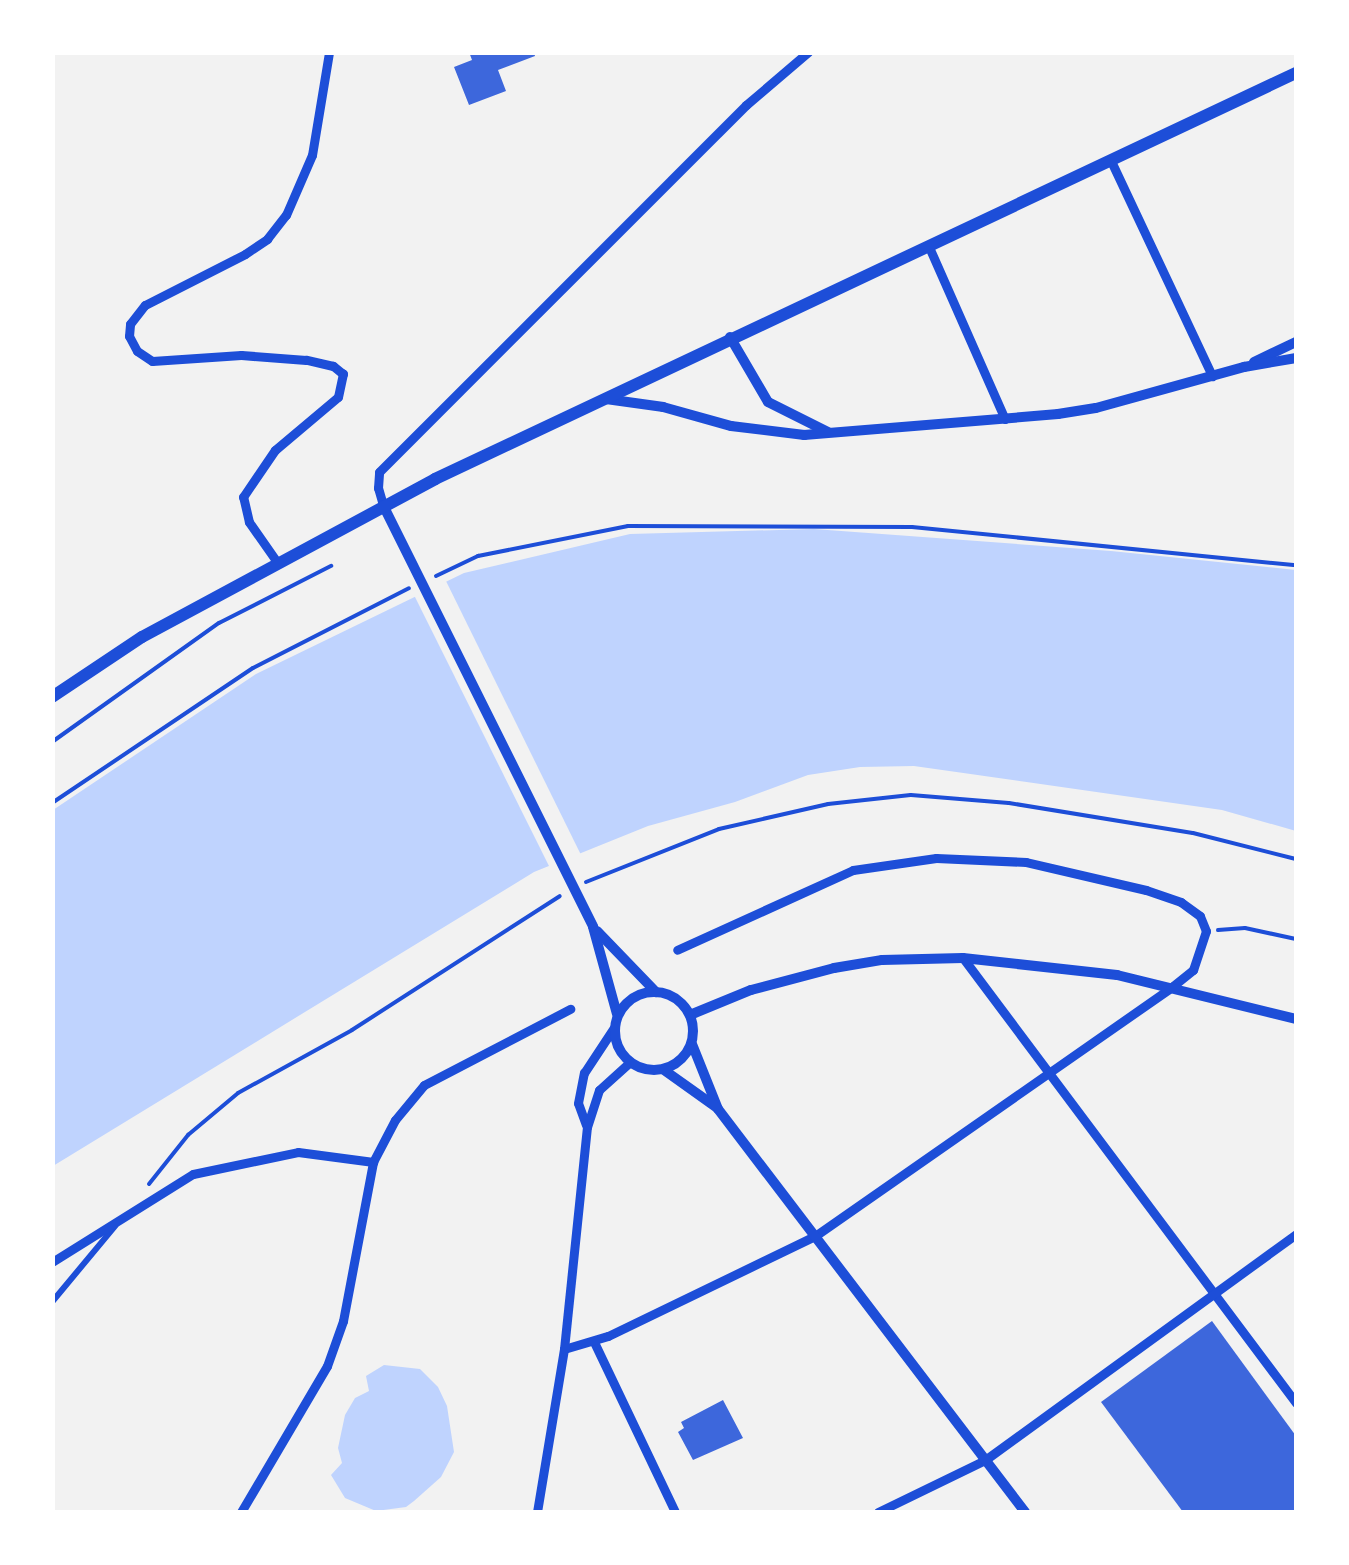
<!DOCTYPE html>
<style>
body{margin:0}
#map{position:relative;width:1349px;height:1565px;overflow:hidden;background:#f2f2f2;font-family:"Work Sans",sans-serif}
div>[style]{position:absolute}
.water>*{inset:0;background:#bfd3fe}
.pier>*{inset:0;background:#f2f2f2}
.building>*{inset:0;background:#3d67dc}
.path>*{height:4px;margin:-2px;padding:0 2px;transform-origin:2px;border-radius:2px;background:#1d4ed8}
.pedestrian>*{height:6px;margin:-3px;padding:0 3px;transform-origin:3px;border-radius:3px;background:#1d4ed8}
.minor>*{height:9px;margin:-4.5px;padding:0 4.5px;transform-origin:4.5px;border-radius:4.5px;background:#1d4ed8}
.tertiary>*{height:10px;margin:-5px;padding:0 5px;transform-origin:5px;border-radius:5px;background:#1d4ed8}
.tertiary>.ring{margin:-5px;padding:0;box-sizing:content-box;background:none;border:10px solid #1d4ed8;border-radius:50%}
.secondary>*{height:12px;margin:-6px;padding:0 6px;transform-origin:6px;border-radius:6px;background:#1d4ed8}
span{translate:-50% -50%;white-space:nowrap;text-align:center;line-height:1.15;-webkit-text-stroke:8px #fff;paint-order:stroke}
.frame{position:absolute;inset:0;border:55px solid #fff;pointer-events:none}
</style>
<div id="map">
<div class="water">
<div style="clip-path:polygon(814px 529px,1111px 551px,1296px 570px,1296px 831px,1222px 810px,914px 766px,860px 767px,808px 775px,735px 802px,648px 826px,534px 872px,53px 1166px,53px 810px,256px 674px,464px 573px,630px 534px)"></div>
<div style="clip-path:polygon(384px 1365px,420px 1369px,438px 1387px,447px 1406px,454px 1452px,441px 1477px,414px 1501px,406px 1507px,376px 1511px,345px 1498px,331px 1475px,342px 1463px,338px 1448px,345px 1415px,355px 1398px,369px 1391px,366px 1376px)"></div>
</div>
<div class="pier">
<div style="clip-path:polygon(444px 577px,584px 861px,552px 872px,412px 591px)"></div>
</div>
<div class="building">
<div style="clip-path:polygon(469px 52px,534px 52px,535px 56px,498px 70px,506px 91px,469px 105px,454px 67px,472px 60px)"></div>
<div style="clip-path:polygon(1212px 1321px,1296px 1436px,1296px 1512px,1183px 1512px,1101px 1402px)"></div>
<div style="clip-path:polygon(723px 1400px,743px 1438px,693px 1460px,678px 1432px,684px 1428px,681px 1422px)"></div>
</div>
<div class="path">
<div style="left:436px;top:576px;width:47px;rotate:-25.5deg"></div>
<div style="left:478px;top:556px;width:153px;rotate:-11.3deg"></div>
<div style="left:628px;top:526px;width:284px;rotate:0.2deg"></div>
<div style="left:912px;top:527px;width:386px;rotate:5.7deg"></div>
<div style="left:52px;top:742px;width:205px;rotate:-35.5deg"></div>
<div style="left:219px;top:623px;width:126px;rotate:-27deg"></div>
<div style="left:52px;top:803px;width:242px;rotate:-33.9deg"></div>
<div style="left:253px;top:668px;width:175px;rotate:-27.1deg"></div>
<div style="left:586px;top:882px;width:143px;rotate:-21.7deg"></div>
<div style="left:719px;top:829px;width:112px;rotate:-12.9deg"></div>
<div style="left:828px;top:804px;width:83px;rotate:-6.2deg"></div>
<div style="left:911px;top:795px;width:98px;rotate:4.7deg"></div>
<div style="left:1009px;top:803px;width:186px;rotate:9.3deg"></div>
<div style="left:1193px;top:833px;width:106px;rotate:14.2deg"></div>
<div style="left:1218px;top:930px;width:27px;rotate:-4deg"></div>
<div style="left:1245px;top:928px;width:52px;rotate:12.2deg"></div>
<div style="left:149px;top:1184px;width:63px;rotate:-51.5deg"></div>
<div style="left:188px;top:1135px;width:65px;rotate:-40deg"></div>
<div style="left:238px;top:1093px;width:130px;rotate:-28.9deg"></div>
<div style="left:352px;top:1030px;width:247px;rotate:-32.8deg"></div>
</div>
<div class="pedestrian">
<div style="left:52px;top:1302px;width:99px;rotate:-50.3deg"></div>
</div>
<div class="minor">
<div style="left:1111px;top:161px;width:238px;rotate:64.8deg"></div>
<div style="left:929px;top:247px;width:188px;rotate:66.2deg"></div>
<div style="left:383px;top:505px;width:18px;rotate:-106deg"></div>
<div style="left:378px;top:488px;width:16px;rotate:-86deg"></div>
<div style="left:379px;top:472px;width:519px;rotate:-45deg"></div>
<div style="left:746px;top:105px;width:82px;rotate:-40.5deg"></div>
<div style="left:277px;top:562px;width:49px;rotate:-125deg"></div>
<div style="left:249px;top:522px;width:26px;rotate:-103deg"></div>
<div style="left:243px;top:497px;width:57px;rotate:-55.8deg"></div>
<div style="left:275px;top:450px;width:82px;rotate:-40.1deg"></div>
<div style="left:338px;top:397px;width:24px;rotate:-78deg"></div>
<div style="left:343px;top:374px;width:13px;rotate:-141deg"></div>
<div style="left:333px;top:366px;width:28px;rotate:-167deg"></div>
<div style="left:306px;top:360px;width:65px;rotate:-175.6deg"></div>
<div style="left:241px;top:355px;width:89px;rotate:176.1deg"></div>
<div style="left:152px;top:361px;width:18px;rotate:-146deg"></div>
<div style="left:137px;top:351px;width:17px;rotate:-118deg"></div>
<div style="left:129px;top:336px;width:12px;rotate:-85deg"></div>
<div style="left:130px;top:324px;width:24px;rotate:-52deg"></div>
<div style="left:145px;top:305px;width:112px;rotate:-27deg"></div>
<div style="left:245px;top:254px;width:27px;rotate:-34deg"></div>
<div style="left:267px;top:239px;width:31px;rotate:-52deg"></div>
<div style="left:286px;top:215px;width:65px;rotate:-66.6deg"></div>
<div style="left:312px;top:155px;width:104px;rotate:-80.6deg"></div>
<div style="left:963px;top:958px;width:556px;rotate:53.19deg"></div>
<div style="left:586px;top:1125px;width:23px;rotate:-110deg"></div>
<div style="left:578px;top:1103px;width:31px;rotate:-79deg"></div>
<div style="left:584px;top:1073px;width:56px;rotate:-56.6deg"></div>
<div style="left:52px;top:1262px;width:166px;rotate:-32deg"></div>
<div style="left:193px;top:1174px;width:107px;rotate:-11.8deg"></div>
<div style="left:298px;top:1152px;width:76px;rotate:7.6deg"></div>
<div style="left:594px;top:1342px;width:188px;rotate:64.5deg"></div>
<div style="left:564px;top:1349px;width:46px;rotate:-16.5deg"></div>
<div style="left:608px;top:1336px;width:230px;rotate:-25.8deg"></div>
<div style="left:815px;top:1236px;width:437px;rotate:-34.9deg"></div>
<div style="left:1173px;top:986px;width:26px;rotate:-39deg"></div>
<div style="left:1193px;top:970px;width:41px;rotate:-71.6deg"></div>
<div style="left:1206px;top:931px;width:16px;rotate:-112deg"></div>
<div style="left:1200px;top:916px;width:24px;rotate:-144deg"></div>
<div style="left:1181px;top:902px;width:37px;rotate:-161deg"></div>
<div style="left:1146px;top:890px;width:123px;rotate:-166.9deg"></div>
<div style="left:1026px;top:862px;width:90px;rotate:-177.5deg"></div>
<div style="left:936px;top:858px;width:84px;rotate:171.8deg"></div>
<div style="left:853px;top:870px;width:193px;rotate:155.6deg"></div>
<div style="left:241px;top:1512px;width:169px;rotate:-59.5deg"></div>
<div style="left:327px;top:1366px;width:48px;rotate:-70.4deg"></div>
<div style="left:343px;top:1321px;width:162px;rotate:-79.3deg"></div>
<div style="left:373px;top:1162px;width:47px;rotate:-62.4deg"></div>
<div style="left:395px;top:1120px;width:45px;rotate:-50.4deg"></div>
<div style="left:424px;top:1085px;width:165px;rotate:-27.5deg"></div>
<div style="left:537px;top:1512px;width:165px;rotate:-80.6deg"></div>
<div style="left:564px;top:1349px;width:223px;rotate:-84.1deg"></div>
<div style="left:587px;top:1127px;width:39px;rotate:-72deg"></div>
<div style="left:599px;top:1090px;width:42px;rotate:-42.1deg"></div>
<div style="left:878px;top:1512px;width:119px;rotate:-25.9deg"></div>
<div style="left:985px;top:1460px;width:384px;rotate:-36deg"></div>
</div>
<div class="tertiary">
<div style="left:730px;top:337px;width:75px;rotate:59.7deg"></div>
<div style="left:768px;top:402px;width:67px;rotate:26.6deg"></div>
<div style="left:1254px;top:362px;width:47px;rotate:-25.5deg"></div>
<div style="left:606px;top:399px;width:58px;rotate:8deg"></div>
<div style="left:663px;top:407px;width:71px;rotate:15.6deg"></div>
<div style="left:731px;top:426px;width:74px;rotate:7deg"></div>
<div style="left:804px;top:435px;width:255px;rotate:-4.7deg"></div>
<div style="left:1058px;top:414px;width:38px;rotate:-9deg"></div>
<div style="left:1096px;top:408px;width:154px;rotate:-15.5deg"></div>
<div style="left:1244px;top:367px;width:53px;rotate:-9.8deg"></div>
<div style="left:383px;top:505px;width:471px;rotate:63.5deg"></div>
<div style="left:593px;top:927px;width:90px;rotate:74.6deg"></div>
<div style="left:597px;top:931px;width:85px;rotate:46deg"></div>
<div class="ring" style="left:615px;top:992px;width:68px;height:68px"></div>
<div style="left:690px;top:1015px;width:66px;rotate:-22.3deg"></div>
<div style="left:751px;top:990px;width:86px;rotate:-14.8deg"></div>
<div style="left:834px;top:968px;width:49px;rotate:-9.5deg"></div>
<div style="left:882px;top:960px;width:81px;rotate:-1.4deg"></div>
<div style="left:963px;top:958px;width:155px;rotate:6.3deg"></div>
<div style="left:1117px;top:975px;width:184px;rotate:13.8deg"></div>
<div style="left:692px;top:1044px;width:70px;rotate:68.2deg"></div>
<div style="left:718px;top:1109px;width:507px;rotate:52.7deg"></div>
<div style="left:664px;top:1070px;width:64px;rotate:35.4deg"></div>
</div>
<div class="secondary">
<div style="left:52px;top:697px;width:108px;rotate:-33.7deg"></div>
<div style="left:142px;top:637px;width:333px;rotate:-28.3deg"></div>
<div style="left:435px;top:479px;width:952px;rotate:-25.25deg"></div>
</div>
<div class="frame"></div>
</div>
